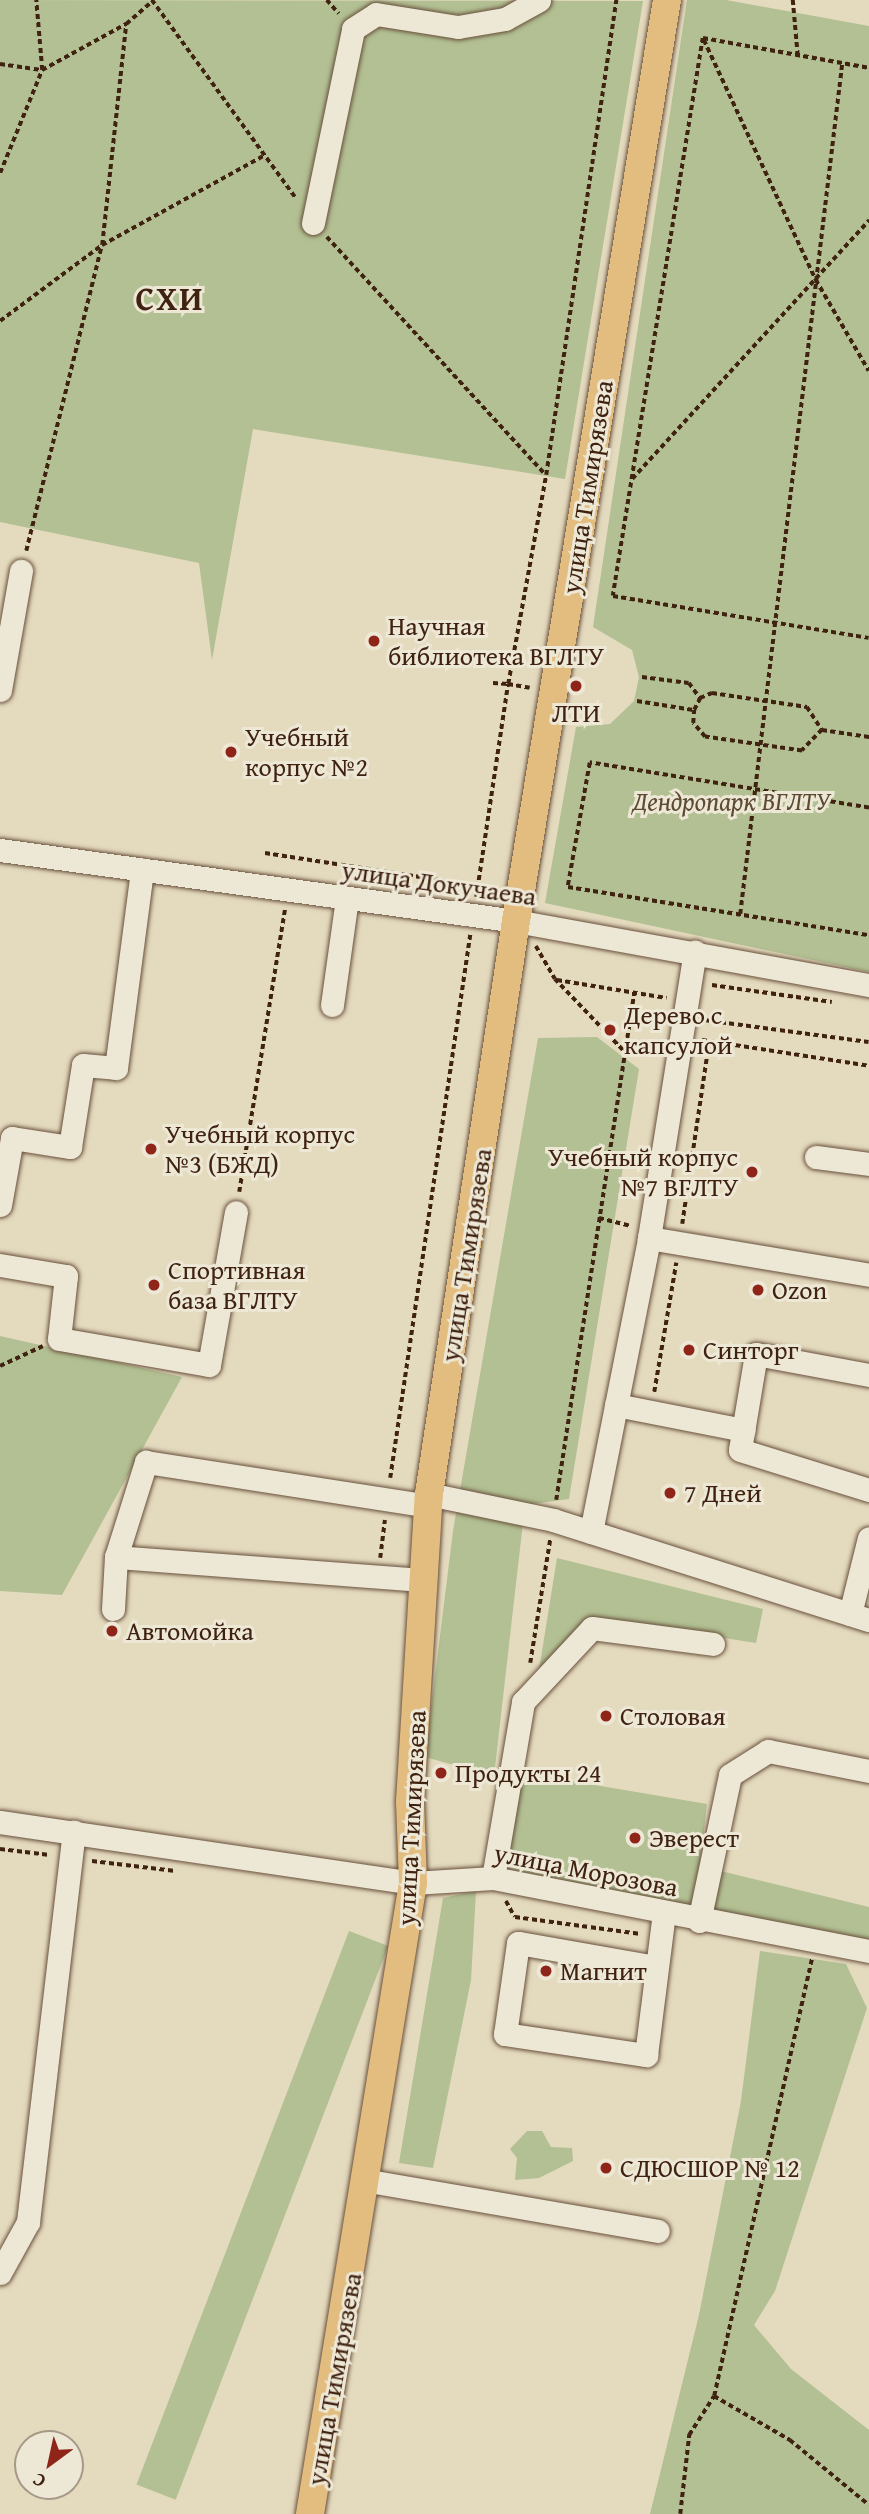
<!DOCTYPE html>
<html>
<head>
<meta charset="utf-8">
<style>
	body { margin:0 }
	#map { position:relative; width:869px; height:2514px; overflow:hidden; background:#e4dabe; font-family:"Gentium Book Plus",serif }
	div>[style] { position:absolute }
	.green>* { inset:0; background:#b2c093; transform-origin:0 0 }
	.path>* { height:3.5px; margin-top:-1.75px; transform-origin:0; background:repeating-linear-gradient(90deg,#402211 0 5px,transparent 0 8.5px) }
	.roads { filter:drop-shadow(0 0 2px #69503c) drop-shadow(0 0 2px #69503c) }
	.minor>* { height:23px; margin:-11.5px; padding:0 11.5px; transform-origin:11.5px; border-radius:11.5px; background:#ede7d5 }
	.major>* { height:28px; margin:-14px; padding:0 14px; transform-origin:14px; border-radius:14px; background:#e2bd7f }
	.dots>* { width:19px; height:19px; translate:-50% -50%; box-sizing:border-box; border:4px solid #ede7d5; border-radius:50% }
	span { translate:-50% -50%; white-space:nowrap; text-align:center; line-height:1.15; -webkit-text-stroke:6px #ede7d5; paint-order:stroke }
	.street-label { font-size:26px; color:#402211 }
	.poi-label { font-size:26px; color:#402211 }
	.left { translate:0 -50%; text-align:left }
	.right { translate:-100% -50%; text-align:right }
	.park-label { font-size:26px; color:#5c4a32; font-style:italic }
	.district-label { font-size:33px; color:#402211; font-weight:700; letter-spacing:2px }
	.north { position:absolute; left:14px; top:2430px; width:70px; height:70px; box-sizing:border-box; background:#ede7d5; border:2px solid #a89887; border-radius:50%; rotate:213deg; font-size:19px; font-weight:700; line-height:28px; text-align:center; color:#402211 }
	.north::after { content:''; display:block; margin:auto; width:24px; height:32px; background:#8f2418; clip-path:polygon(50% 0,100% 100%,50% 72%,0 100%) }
</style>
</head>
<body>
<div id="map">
	<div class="green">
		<i style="clip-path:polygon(0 0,643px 1px,565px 479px,253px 429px,212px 660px,199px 563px,0 522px)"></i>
		<i style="clip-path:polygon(687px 0,726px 0,869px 26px,869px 972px,545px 903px,576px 727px,610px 724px,634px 701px,639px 677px,632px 650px,593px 627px)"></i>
		<i style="clip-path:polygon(597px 1037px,639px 1069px,569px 1499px,525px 1505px,494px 1776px,425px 1757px,453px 1531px,538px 1038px)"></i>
		<i style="clip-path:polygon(0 1336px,182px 1377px,62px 1595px,0 1591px)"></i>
		<i style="clip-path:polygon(557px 1558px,763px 1609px,756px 1643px,597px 1618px,538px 1676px)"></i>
		<i style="clip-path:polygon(518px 1772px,707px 1804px,700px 1866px,869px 1907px,869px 1940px,505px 1869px)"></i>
		<i style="clip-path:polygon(476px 1891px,471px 1980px,433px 2168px,399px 2163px,443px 1898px)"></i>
		<i style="left:349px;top:1931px;width:42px;height:593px;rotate:21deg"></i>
		<i style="clip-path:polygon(760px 1951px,846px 1964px,867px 2008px,775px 2291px,754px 2325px,791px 2369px,869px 2430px,869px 2514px,650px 2514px,699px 2315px,741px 2101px)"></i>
		<i style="clip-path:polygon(527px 2131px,542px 2131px,551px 2147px,572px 2148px,573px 2161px,539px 2178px,515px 2180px,517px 2158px,510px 2149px)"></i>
	</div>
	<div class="path">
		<i style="left:152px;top:0;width:245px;rotate:54deg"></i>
		<i style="left:327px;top:0;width:18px;rotate:49deg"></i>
		<i style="left:793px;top:0;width:56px;rotate:84.9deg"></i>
		<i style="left:703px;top:38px;width:565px;rotate:99.16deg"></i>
		<i style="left:613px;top:596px;width:259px;rotate:9.3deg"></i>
		<i style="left:703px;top:38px;width:169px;rotate:10.2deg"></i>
		<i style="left:704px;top:40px;width:265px;rotate:65deg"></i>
		<i style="left:816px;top:280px;width:105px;rotate:59.8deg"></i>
		<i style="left:0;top:64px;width:42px;rotate:8.1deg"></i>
		<i style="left:42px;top:70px;width:96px;rotate:-28.7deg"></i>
		<i style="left:126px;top:24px;width:35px;rotate:-41deg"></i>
		<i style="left:0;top:173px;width:111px;rotate:-67.8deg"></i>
		<i style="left:42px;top:70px;width:70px;rotate:-94.9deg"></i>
		<i style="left:327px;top:237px;width:323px;rotate:47.4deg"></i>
		<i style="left:0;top:321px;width:127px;rotate:-36.7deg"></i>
		<i style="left:102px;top:245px;width:186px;rotate:-28.9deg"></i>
		<i style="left:632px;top:479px;width:351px;rotate:-47.5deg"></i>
		<i style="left:26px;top:551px;width:315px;rotate:-76.1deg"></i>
		<i style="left:102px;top:245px;width:222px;rotate:-83.8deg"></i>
		<i style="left:642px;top:677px;width:47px;rotate:7.3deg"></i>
		<i style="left:689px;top:683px;width:19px;rotate:54deg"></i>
		<i style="left:493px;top:683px;width:15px;rotate:4deg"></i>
		<i style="left:508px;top:684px;width:212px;rotate:-79.7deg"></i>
		<i style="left:546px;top:475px;width:480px;rotate:-81.6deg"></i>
		<i style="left:712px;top:693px;width:96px;rotate:8.4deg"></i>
		<i style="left:807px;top:707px;width:27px;rotate:57deg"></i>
		<i style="left:822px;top:730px;width:29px;rotate:134deg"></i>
		<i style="left:802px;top:751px;width:98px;rotate:-171.8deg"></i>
		<i style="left:705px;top:737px;width:18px;rotate:-131deg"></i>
		<i style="left:693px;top:723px;width:13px;rotate:-86deg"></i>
		<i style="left:694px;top:710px;width:13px;rotate:-63deg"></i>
		<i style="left:700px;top:698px;width:13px;rotate:-23deg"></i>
		<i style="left:637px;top:701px;width:57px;rotate:9.1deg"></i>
		<i style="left:822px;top:730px;width:48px;rotate:8.5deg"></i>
		<i style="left:869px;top:808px;width:283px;rotate:-170.8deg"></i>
		<i style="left:590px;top:763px;width:126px;rotate:100.1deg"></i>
		<i style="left:568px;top:887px;width:305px;rotate:9.1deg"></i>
		<i style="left:265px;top:853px;width:216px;rotate:8.8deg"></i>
		<i style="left:476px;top:897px;width:215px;rotate:-81.5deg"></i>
		<i style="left:508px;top:684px;width:22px;rotate:10deg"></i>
		<i style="left:740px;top:914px;width:856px;rotate:-83.16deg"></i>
		<i style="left:536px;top:946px;width:38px;rotate:60deg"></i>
		<i style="left:555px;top:979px;width:101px;rotate:46.2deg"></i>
		<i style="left:557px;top:980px;width:111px;rotate:9.3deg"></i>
		<i style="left:712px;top:985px;width:121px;rotate:8.1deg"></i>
		<i style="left:704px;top:1020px;width:166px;rotate:7.6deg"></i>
		<i style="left:702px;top:1040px;width:169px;rotate:8.8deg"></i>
		<i style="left:239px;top:1192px;width:287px;rotate:-80.8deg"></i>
		<i style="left:599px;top:1218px;width:33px;rotate:14deg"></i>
		<i style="left:682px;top:1224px;width:185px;rotate:-81.6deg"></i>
		<i style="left:0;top:1366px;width:47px;rotate:-24.9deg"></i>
		<i style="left:654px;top:1392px;width:131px;rotate:-80.3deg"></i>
		<i style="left:390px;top:1478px;width:549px;rotate:-81.62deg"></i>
		<i style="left:556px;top:1500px;width:513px;rotate:-81.25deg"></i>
		<i style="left:380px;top:1558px;width:38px;rotate:-83deg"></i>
		<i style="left:530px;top:1663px;width:126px;rotate:-80.8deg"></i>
		<i style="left:0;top:1849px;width:50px;rotate:6.8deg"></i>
		<i style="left:92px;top:1861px;width:84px;rotate:6.9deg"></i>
		<i style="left:506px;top:1901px;width:18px;rotate:61deg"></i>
		<i style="left:515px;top:1917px;width:127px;rotate:7.7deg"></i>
		<i style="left:714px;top:2396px;width:88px;rotate:30.1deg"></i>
		<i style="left:790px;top:2440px;width:102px;rotate:39.4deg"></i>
		<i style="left:680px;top:2514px;width:80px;rotate:-83.5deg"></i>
		<i style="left:689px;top:2435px;width:46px;rotate:-57.3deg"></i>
		<i style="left:714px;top:2396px;width:448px;rotate:-77.4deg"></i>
	</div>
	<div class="roads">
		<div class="minor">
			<i style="left:313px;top:223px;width:198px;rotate:-78.3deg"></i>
			<i style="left:353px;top:29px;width:27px;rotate:-33deg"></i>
			<i style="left:376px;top:14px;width:83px;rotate:9deg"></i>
			<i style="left:458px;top:27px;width:48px;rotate:-9.7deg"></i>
			<i style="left:505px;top:19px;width:39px;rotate:-29deg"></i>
			<i style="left:0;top:690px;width:121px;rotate:-80deg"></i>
			<i style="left:0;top:850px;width:521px;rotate:7.83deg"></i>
			<i style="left:516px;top:921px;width:359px;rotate:10.3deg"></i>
			<i style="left:332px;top:1005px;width:108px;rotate:-82deg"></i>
			<i style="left:816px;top:1157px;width:53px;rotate:7.5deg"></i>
			<i style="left:0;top:1205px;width:68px;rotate:-79.8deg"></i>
			<i style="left:12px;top:1138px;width:59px;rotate:8.8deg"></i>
			<i style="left:70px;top:1147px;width:83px;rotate:-81deg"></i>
			<i style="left:83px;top:1065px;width:33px;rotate:5deg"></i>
			<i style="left:116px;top:1068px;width:200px;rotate:-82.5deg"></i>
			<i style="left:649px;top:1238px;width:223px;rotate:9.5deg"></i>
			<i style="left:0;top:1265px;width:67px;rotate:9.5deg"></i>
			<i style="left:66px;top:1276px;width:63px;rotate:96.3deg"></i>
			<i style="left:59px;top:1339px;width:152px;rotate:9.8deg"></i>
			<i style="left:209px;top:1365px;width:155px;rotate:-80deg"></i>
			<i style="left:869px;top:1375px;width:115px;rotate:-169.5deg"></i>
			<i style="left:756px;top:1354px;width:97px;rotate:99.5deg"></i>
			<i style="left:740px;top:1450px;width:135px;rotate:17.2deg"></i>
			<i style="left:616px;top:1405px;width:130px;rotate:11.1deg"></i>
			<i style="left:429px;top:1494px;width:127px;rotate:11.8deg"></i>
			<i style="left:553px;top:1520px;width:331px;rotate:17.6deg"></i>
			<i style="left:591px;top:1532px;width:300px;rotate:-78.8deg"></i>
			<i style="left:649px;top:1238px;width:290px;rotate:-80.9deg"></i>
			<i style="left:116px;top:1557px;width:100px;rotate:-72.5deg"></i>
			<i style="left:146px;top:1462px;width:286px;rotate:8.8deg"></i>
			<i style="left:113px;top:1609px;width:52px;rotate:-86.7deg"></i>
			<i style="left:116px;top:1557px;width:309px;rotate:4.3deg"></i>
			<i style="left:850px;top:1614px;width:78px;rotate:-76deg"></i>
			<i style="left:0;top:1822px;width:417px;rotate:8.4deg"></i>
			<i style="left:413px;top:1883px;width:80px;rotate:-3.6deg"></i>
			<i style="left:493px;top:1878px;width:383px;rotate:11deg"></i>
			<i style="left:493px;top:1878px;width:179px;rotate:-80.3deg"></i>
			<i style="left:523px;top:1702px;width:101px;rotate:-47deg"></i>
			<i style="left:592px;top:1628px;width:122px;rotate:7.5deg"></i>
			<i style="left:699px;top:1921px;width:149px;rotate:-78deg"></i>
			<i style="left:730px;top:1775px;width:45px;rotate:-32.3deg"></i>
			<i style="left:768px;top:1751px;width:103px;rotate:11.2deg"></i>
			<i style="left:656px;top:1967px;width:140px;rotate:-170.1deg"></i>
			<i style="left:518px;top:1943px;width:92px;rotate:98.1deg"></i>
			<i style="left:505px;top:2034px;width:143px;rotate:8.5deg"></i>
			<i style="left:646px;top:2055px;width:143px;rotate:-82.8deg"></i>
			<i style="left:369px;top:2181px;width:293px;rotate:9.8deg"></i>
			<i style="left:0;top:2273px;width:58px;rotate:-61.2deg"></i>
			<i style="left:28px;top:2222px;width:393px;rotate:-83.3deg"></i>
		</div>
		<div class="major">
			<i style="left:310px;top:2514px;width:639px;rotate:-80.73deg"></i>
			<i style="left:413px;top:1883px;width:81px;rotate:-92.1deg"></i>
			<i style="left:410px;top:1802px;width:309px;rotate:-86.5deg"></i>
			<i style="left:429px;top:1494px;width:580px;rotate:-81.37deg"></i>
			<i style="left:516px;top:921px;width:933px;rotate:-80.69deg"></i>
		</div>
	</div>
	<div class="dots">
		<i style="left:374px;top:641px;background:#8f2418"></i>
		<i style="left:576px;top:686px;background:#8f2418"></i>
		<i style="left:231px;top:752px;background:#8f2418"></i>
		<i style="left:610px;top:1030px;background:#8f2418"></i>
		<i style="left:151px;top:1149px;background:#8f2418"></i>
		<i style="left:752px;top:1172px;background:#8f2418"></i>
		<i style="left:154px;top:1285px;background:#8f2418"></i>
		<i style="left:758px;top:1290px;background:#8f2418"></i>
		<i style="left:689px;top:1350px;background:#8f2418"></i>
		<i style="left:670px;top:1493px;background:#8f2418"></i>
		<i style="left:112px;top:1631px;background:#8f2418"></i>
		<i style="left:606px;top:1716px;background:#8f2418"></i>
		<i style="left:441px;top:1773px;background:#8f2418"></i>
		<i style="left:635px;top:1838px;background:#8f2418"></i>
		<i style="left:546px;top:1971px;background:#8f2418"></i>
		<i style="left:606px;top:2168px;background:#8f2418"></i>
	</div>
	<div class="street-label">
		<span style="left:587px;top:487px;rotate:-81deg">улица Тимирязева</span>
		<span style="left:439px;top:883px;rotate:8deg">улица Докучаева</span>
		<span style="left:466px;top:1255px;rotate:-81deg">улица Тимирязева</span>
		<span style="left:411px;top:1818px;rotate:-87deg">улица Тимирязева</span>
		<span style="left:586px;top:1870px;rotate:11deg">улица Морозова</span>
		<span style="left:334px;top:2379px;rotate:-80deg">улица Тимирязева</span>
	</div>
	<div class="poi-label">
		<span class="left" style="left:388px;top:641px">Научная<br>библиотека ВГЛТУ</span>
		<span style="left:576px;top:713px">ЛТИ</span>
		<span class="left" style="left:245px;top:752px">Учебный<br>корпус №2</span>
		<span class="left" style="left:624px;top:1030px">Дерево с<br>капсулой</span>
		<span class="left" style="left:165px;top:1149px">Учебный корпус<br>№3 (БЖД)</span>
		<span class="right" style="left:738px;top:1172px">Учебный корпус<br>№7 ВГЛТУ</span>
		<span class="left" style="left:168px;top:1285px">Спортивная<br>база ВГЛТУ</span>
		<span class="left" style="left:772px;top:1290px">Ozon</span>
		<span class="left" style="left:703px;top:1350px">Синторг</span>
		<span class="left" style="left:684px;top:1493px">7 Дней</span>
		<span class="left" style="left:126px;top:1631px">Автомойка</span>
		<span class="left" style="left:620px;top:1716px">Столовая</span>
		<span class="left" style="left:455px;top:1773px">Продукты 24</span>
		<span class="left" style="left:649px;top:1838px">Эверест</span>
		<span class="left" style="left:560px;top:1971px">Магнит</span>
		<span class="left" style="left:620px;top:2168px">СДЮСШОР № 12</span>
	</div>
	<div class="park-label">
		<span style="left:731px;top:801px">Дендропарк ВГЛТУ</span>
	</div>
	<div class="district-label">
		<span style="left:170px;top:299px">СХИ</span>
	</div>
	<div class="north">С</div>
</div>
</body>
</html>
